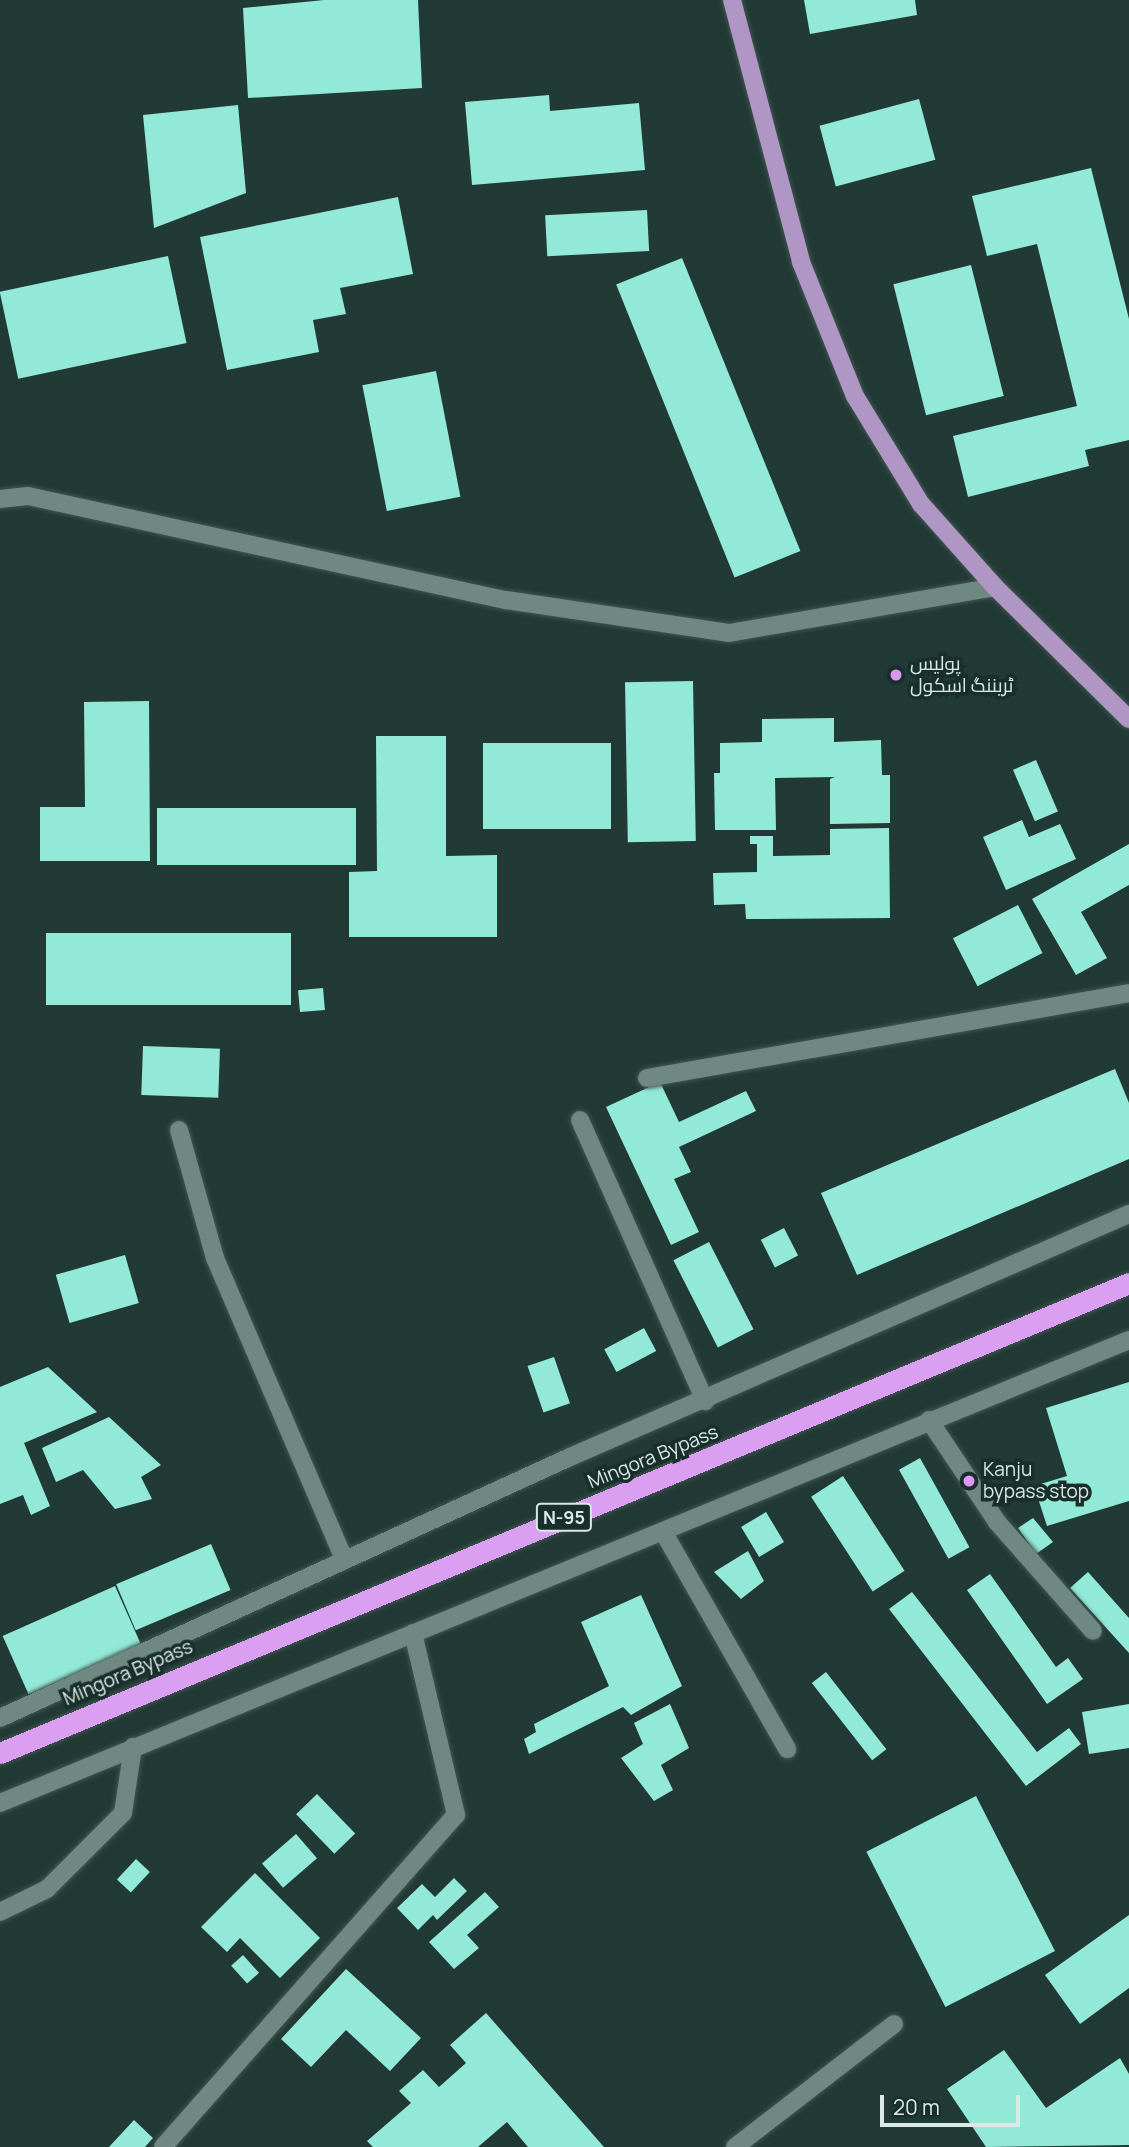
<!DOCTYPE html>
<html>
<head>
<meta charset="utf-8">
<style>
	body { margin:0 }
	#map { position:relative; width:1129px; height:2147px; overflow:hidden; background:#223a35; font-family:Manrope,Cairo,sans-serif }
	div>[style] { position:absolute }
	.building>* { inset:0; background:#93e9d8; transform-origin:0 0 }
	.roads { filter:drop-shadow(0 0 2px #405550) drop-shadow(0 0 2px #405550) }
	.minor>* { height:18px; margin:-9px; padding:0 9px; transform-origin:9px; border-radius:9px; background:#6f8882 }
	.major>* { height:18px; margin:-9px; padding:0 9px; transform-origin:9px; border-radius:9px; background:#b096c5 }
	.highway>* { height:21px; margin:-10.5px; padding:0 10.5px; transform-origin:10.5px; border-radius:10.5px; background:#db9ff2 }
	.dots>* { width:19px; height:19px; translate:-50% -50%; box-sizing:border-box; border:4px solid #182f2b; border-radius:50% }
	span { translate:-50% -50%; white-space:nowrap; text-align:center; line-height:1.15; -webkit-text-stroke:7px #182f2b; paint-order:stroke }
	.shield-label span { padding:2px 5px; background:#182f2b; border:2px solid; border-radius:5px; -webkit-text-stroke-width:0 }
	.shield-label { font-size:18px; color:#dbe9e5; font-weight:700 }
	.poi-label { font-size:19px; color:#dbe9e5 }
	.left { translate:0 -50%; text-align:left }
	.street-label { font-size:19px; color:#dbe9e5 }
	.scale { position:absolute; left:880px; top:2095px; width:140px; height:32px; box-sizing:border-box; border:4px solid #dbe9e5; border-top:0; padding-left:9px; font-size:21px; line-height:24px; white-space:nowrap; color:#dbe9e5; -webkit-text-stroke:5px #182f2b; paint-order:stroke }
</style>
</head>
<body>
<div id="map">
	<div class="building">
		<i style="clip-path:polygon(324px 0,418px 0,422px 88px,248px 98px,243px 8px)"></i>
		<i style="clip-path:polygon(804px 0,915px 0,917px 15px,810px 34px)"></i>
		<i style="clip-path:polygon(549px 95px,550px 111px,639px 103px,645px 170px,472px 185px,465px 102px)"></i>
		<i style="left:919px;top:99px;width:63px;height:103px;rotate:75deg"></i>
		<i style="clip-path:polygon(238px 105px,246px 193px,154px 228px,143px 115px)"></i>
		<i style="clip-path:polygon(1091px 168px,1129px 319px,1129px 440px,1085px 450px,1089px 466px,968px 497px,953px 436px,1077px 406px,1037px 244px,987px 256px,972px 196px)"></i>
		<i style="clip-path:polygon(398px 197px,413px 274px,340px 288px,346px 314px,313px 320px,319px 352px,227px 370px,200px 237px)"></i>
		<i style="left:647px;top:210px;width:41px;height:102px;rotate:87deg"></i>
		<i style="left:168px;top:256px;width:89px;height:172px;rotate:78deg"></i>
		<i style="left:682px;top:258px;width:316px;height:71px;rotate:68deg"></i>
		<i style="left:971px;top:265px;width:135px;height:80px;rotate:76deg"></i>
		<i style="left:436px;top:371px;width:128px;height:75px;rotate:79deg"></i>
		<i style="left:693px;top:681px;width:160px;height:68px;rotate:89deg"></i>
		<i style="clip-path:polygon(149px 701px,150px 861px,40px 861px,40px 807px,85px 807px,84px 702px)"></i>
		<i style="clip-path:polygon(834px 718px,834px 742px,881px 740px,882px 775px,890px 775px,890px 823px,830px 824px,830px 779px,835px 777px,775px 778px,776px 830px,715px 830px,714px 773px,720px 773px,720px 743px,762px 742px,762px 719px)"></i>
		<i style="clip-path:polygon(376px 736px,446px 736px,446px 856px,497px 855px,497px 937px,349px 937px,349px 872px,377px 871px)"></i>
		<i style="left:483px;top:743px;width:128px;height:86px"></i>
		<i style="left:1036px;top:760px;width:56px;height:25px;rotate:67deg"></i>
		<i style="left:157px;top:808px;width:199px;height:57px"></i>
		<i style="clip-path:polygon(1022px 820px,1029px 837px,1060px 824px,1076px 859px,1006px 890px,983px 837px)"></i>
		<i style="clip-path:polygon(889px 828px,890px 918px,746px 919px,745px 904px,714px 905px,713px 873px,757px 872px,757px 844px,750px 844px,750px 836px,773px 836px,773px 856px,830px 855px,830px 829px)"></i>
		<i style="clip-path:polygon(1129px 844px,1129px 885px,1081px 912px,1107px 958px,1076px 975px,1032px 899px)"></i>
		<i style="left:1018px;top:905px;width:54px;height:73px;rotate:63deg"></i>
		<i style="left:291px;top:933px;width:72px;height:245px;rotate:90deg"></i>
		<i style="left:323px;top:988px;width:22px;height:25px;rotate:85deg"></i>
		<i style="left:143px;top:1046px;width:77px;height:49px;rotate:2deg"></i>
		<i style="clip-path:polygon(1115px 1069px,1129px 1103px,1129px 1159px,857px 1275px,821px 1193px)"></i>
		<i style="clip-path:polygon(660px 1082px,679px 1122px,746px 1091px,756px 1111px,679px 1147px,691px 1172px,674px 1179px,699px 1232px,671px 1245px,606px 1107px)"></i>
		<i style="left:784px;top:1228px;width:31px;height:26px;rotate:63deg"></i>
		<i style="left:709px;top:1242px;width:98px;height:40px;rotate:63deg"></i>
		<i style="left:125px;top:1255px;width:50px;height:72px;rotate:74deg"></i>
		<i style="left:644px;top:1328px;width:26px;height:45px;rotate:62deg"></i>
		<i style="left:554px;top:1357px;width:49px;height:28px;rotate:71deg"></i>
		<i style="clip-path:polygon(48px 1367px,97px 1412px,24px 1443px,50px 1506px,31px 1515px,23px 1495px,0 1504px,0 1387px)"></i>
		<i style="clip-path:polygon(1129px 1382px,1129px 1501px,1047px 1526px,1034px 1486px,1067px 1476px,1046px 1408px)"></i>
		<i style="clip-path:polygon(109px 1417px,161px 1465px,141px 1477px,152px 1499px,115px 1509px,83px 1470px,56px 1482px,42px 1448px)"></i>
		<i style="left:920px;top:1458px;width:102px;height:24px;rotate:61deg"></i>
		<i style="left:843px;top:1476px;width:113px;height:38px;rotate:57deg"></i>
		<i style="left:766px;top:1512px;width:35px;height:29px;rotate:59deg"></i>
		<i style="clip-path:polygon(1033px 1518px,1053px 1542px,1036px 1554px,1018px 1528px)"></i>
		<i style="left:211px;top:1544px;width:50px;height:103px;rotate:67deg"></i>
		<i style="clip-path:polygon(748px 1551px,764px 1581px,741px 1599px,714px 1572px)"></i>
		<i style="clip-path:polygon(1088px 1572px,1129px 1618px,1129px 1653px,1070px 1588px)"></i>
		<i style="clip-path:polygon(990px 1574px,1056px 1667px,1068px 1658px,1083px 1679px,1047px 1704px,967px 1590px)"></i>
		<i style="left:115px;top:1586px;width:64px;height:123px;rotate:66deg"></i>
		<i style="clip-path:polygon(912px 1592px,1037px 1752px,1069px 1728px,1081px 1744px,1026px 1786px,889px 1609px)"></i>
		<i style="clip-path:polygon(641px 1595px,682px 1686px,631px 1715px,623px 1707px,529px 1754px,524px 1739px,536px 1732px,534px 1724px,609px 1686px,581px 1622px)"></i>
		<i style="left:826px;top:1672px;width:98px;height:18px;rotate:52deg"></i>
		<i style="clip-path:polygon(670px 1704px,689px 1748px,661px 1765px,673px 1790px,654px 1801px,621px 1758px,643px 1744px,634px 1723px)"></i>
		<i style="clip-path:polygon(1129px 1704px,1129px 1748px,1089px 1754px,1082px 1712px)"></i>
		<i style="left:317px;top:1794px;width:55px;height:29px;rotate:46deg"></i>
		<i style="left:976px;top:1796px;width:174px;height:123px;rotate:63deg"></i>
		<i style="left:296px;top:1834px;width:32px;height:45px;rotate:49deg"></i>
		<i style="left:136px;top:1859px;width:19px;height:28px;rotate:43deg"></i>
		<i style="clip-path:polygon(255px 1873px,320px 1938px,280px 1978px,240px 1938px,227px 1952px,201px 1927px)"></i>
		<i style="clip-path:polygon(454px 1878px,467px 1891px,437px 1920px,433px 1915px,418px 1930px,397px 1908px,422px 1884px,435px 1897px)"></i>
		<i style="clip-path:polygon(485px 1892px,499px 1907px,467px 1935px,479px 1948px,454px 1969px,429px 1942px)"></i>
		<i style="clip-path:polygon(1129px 1915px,1129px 1988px,1080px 2024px,1045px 1975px)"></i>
		<i style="left:243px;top:1955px;width:24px;height:16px;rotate:48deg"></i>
		<i style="clip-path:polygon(346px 1969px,421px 2038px,390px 2071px,346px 2030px,311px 2067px,281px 2039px)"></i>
		<i style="clip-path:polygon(486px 2013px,604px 2147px,528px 2147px,507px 2122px,478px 2147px,373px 2147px,367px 2141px,411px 2103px,399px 2091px,423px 2070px,439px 2087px,466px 2063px,450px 2045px)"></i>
		<i style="clip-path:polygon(1004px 2050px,1046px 2108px,1120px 2058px,1129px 2074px,1129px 2145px,986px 2147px,947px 2089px)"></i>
		<i style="clip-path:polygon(134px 2120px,153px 2138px,145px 2147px,109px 2147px)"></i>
	</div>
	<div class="roads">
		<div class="minor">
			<i style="left:0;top:499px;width:28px;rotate:-6deg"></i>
			<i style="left:28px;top:496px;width:489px;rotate:12.3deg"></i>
			<i style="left:506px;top:600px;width:225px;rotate:8.4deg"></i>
			<i style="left:729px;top:633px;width:270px;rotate:-9.8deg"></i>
			<i style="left:647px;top:1078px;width:489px;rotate:-10deg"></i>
			<i style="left:580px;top:1120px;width:308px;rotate:66deg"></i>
			<i style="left:179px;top:1130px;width:133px;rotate:74.3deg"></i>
			<i style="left:215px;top:1258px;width:327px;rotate:66.8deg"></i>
			<i style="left:929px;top:1420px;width:123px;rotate:56.3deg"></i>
			<i style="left:997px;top:1522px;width:145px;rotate:48.6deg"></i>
			<i style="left:664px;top:1533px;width:249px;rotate:60.3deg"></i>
			<i style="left:0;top:1718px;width:627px;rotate:-24.6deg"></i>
			<i style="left:570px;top:1457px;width:610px;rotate:-23.49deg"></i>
			<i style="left:0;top:1803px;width:1220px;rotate:-22.3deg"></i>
			<i style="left:0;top:1912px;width:52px;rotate:-26.1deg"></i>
			<i style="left:47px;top:1889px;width:107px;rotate:-45deg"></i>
			<i style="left:123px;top:1813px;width:67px;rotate:-81.4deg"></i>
			<i style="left:163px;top:2147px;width:443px;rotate:-48.6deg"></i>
			<i style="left:456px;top:1815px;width:187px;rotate:-103.3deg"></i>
			<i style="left:735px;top:2147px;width:201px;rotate:-37.7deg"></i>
		</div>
		<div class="major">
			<i style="left:732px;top:0;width:271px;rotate:75.2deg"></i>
			<i style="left:801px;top:262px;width:144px;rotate:68.1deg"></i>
			<i style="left:855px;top:396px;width:127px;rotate:58.6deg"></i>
			<i style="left:921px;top:504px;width:111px;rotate:48.3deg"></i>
			<i style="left:995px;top:587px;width:188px;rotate:44.6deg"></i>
		</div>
		<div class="highway">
			<i style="left:0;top:1753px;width:1223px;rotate:-22.6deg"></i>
		</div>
	</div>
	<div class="dots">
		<i style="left:896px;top:675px;background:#db99f5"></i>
		<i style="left:969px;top:1481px;background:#db99f5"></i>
	</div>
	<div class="shield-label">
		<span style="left:564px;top:1517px">N-95</span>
	</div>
	<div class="poi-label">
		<span class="left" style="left:910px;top:675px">پولیس<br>ٹریننگ اسکول</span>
		<span class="left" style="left:983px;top:1481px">Kanju<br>bypass stop</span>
	</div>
	<div class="street-label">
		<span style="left:653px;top:1457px;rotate:-22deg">Mingora Bypass</span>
		<span style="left:128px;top:1673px;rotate:-23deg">Mingora Bypass</span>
	</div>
	<div class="scale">20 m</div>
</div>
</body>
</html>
